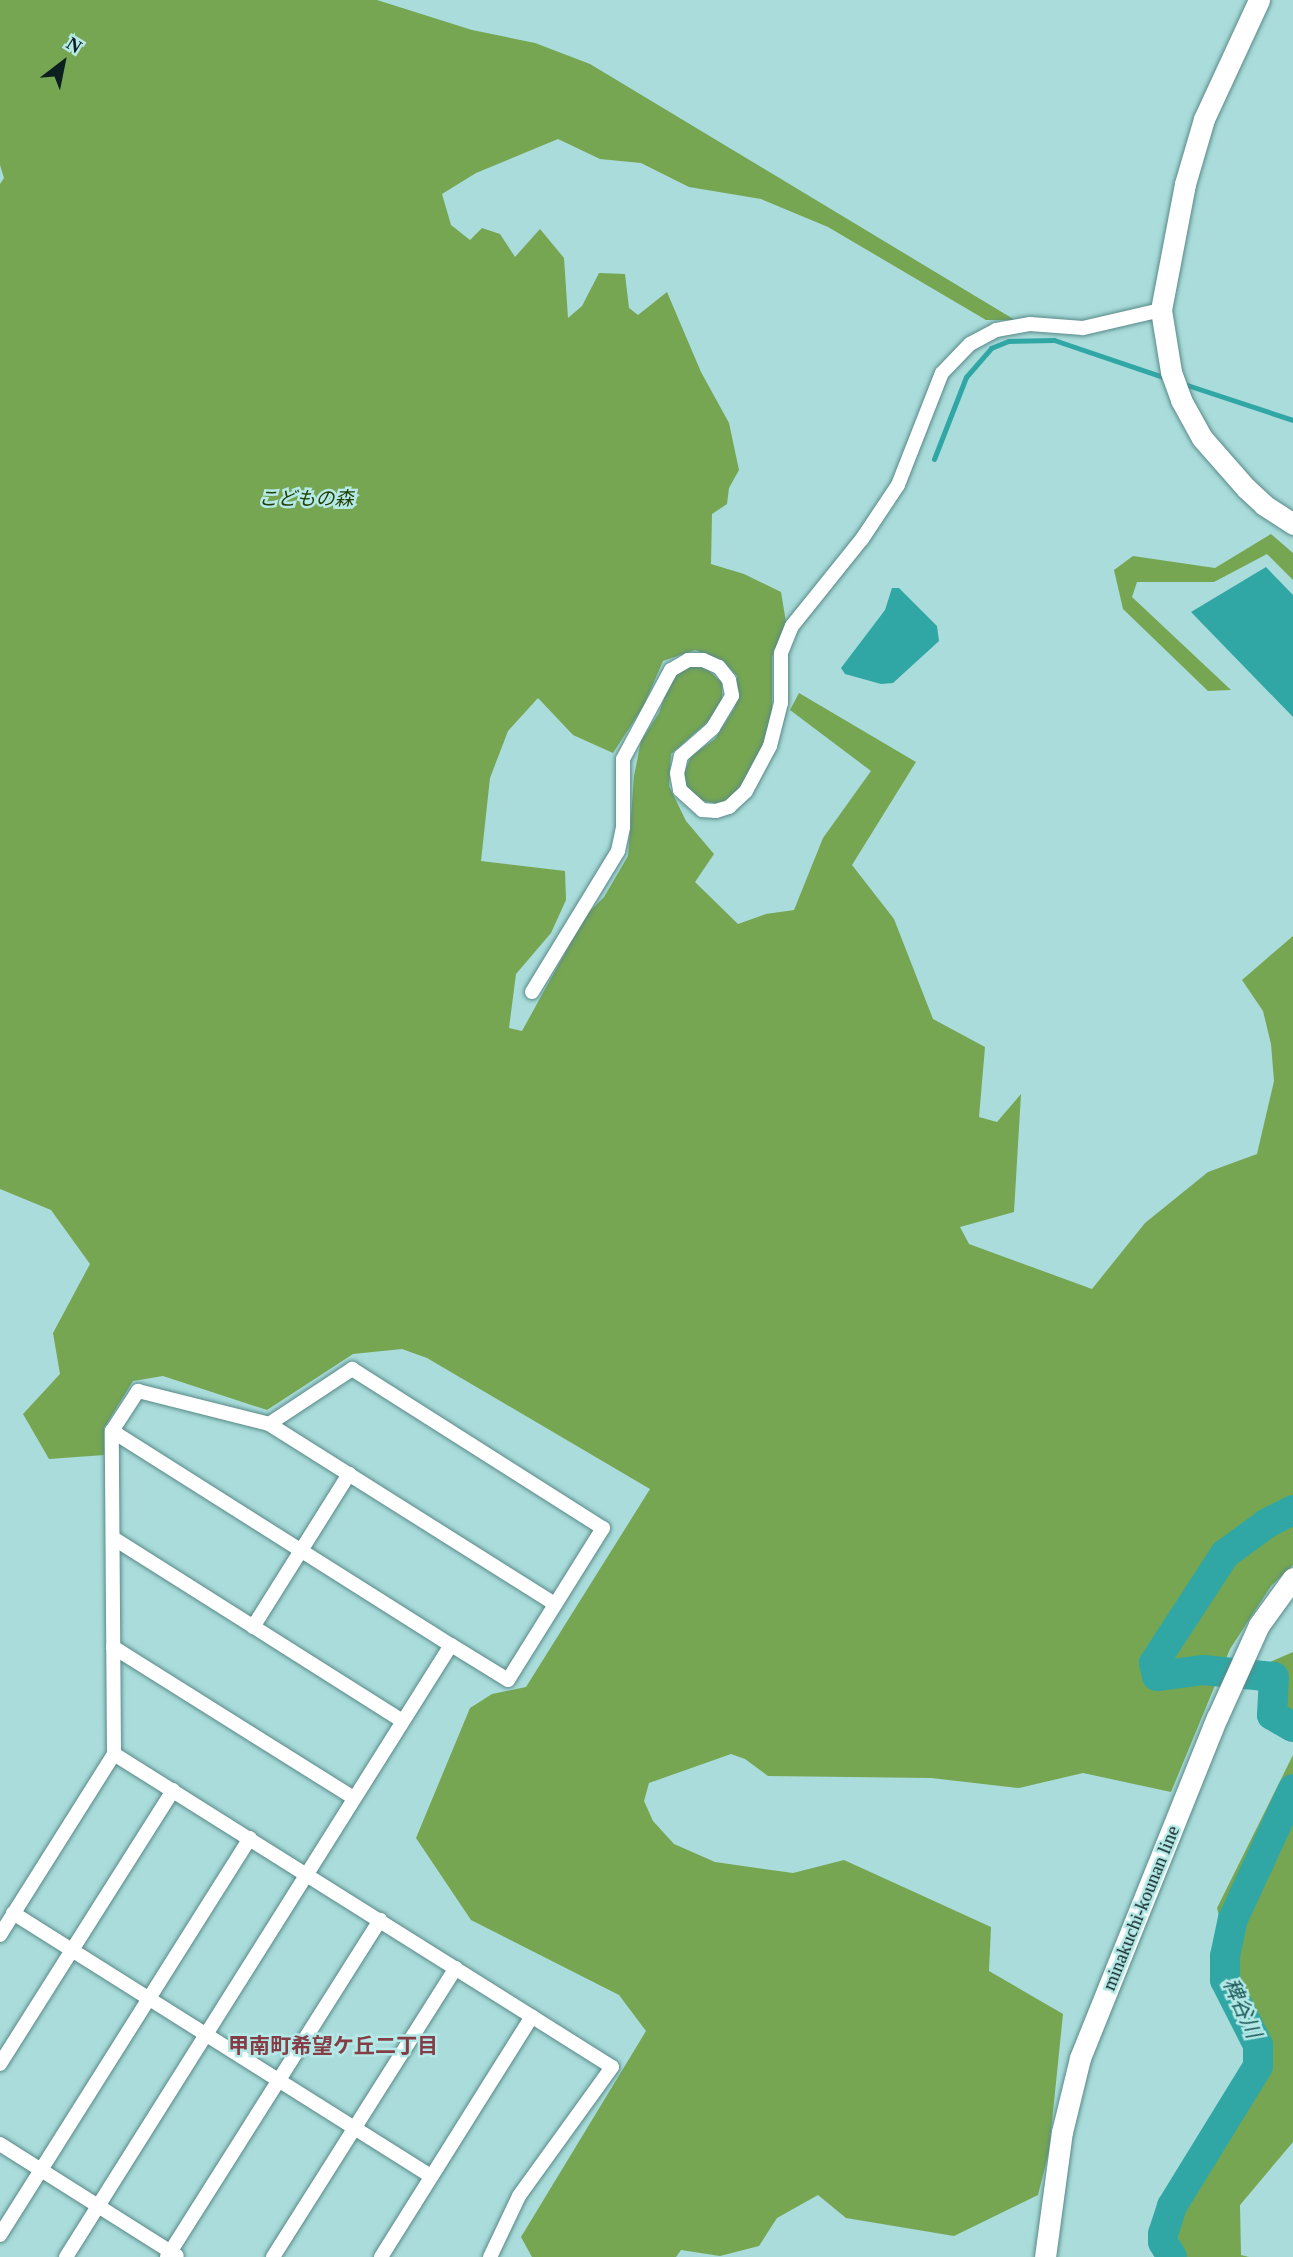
<!DOCTYPE html>
<html>
<head>
<meta charset="utf-8">
<style>
	body { margin:0 }
	#map { position:relative; width:1293px; height:2257px; overflow:hidden; background:#a9dcda; font-family:"Times New Roman","Noto Sans JP",serif }
	div>[style] { position:absolute }
	.forest>* { inset:0; background:#76a652 }
	.water>* { inset:0; background:#31a7a5 }
	.stream>* { height:5px; margin:-2.5px; padding:0 2.5px; transform-origin:2.5px; border-radius:2.5px; background:#31a7a5 }
	.river>* { height:30px; margin:-15px; padding:0 15px; transform-origin:15px; border-radius:15px; background:#31a7a5 }
	.roads { filter:drop-shadow(0 0 2px #588988) drop-shadow(0 0 2px #588988) }
	.minor>* { height:14px; margin:-7px; padding:0 7px; transform-origin:7px; border-radius:7px; background:#fff }
	.secondary>* { height:21px; margin:-10.5px; padding:0 10.5px; transform-origin:10.5px; border-radius:10.5px; background:#fff }
	span { translate:-50% -50%; white-space:nowrap; text-align:center; line-height:1.15; -webkit-text-stroke:5px #b5e9e7; paint-order:stroke }
	.park-label { font-size:19px; color:#214001; font-style:italic }
	.street-label { font-size:19px; color:#0b201f }
	.water-label { font-size:21px; color:#165655; font-style:italic }
	.neighbourhood-label { font-size:21px; color:#843c46; font-weight:700 }
	.north { position:absolute; left:28px; top:28px; width:70px; height:70px; -webkit-text-stroke:5px #b5e9e7; paint-order:stroke; rotate:32deg; font-size:19px; font-weight:700; line-height:28px; text-align:center; color:#0b201f }
	.north::after { content:''; display:block; margin:auto; width:24px; height:32px; background:#0b201f; clip-path:polygon(50% 0,100% 100%,50% 72%,0 100%) }
</style>
</head>
<body>
<div id="map">
	<div class="forest">
		<i style="clip-path:polygon(0 0,377px 0,472px 30px,535px 43px,590px 64px,1015px 320px,986px 320px,828px 227px,761px 199px,689px 187px,641px 163px,600px 159px,558px 139px,476px 173px,442px 194px,451px 225px,470px 240px,482px 228px,500px 234px,515px 257px,540px 229px,564px 258px,568px 318px,582px 306px,599px 273px,625px 274px,629px 308px,638px 315px,667px 292px,701px 372px,729px 423px,739px 470px,729px 488px,727px 504px,712px 514px,711px 564px,744px 574px,781px 592px,786px 622px,772px 657px,772px 719px,762px 751px,732px 800px,715px 803px,698px 800px,687px 789px,682px 779px,691px 756px,715px 739px,735px 707px,737px 676px,722px 660px,695px 650px,663px 661px,643px 707px,613px 753px,573px 735px,538px 698px,508px 731px,490px 778px,481px 861px,565px 871px,566px 900px,551px 933px,516px 974px,509px 1028px,522px 1031px,586px 915px,604px 897px,628px 856px,634px 776px,641px 741px,659px 713px,670px 682px,684px 666px,704px 666px,722px 683px,722px 709px,671px 754px,669px 786px,686px 821px,714px 854px,695px 882px,738px 924px,766px 914px,794px 910px,823px 838px,871px 771px,790px 710px,799px 693px,916px 762px,852px 865px,894px 919px,933px 1019px,985px 1047px,979px 1117px,997px 1122px,1021px 1094px,1014px 1212px,960px 1227px,969px 1244px,1092px 1289px,1145px 1223px,1208px 1172px,1257px 1154px,1274px 1081px,1271px 1044px,1263px 1011px,1242px 980px,1293px 936px,1293px 1565px,1271px 1586px,1230px 1649px,1171px 1792px,1083px 1773px,1019px 1788px,931px 1778px,768px 1776px,745px 1759px,731px 1754px,649px 1783px,644px 1801px,653px 1821px,674px 1844px,715px 1862px,793px 1873px,844px 1860px,991px 1927px,989px 1971px,1063px 2014px,1049px 2151px,1038px 2195px,954px 2236px,846px 2218px,818px 2195px,777px 2218px,759px 2246px,720px 2256px,681px 2250px,676px 2257px,532px 2257px,521px 2237px,646px 2031px,619px 1995px,471px 1920px,416px 1838px,470px 1708px,492px 1694px,526px 1687px,650px 1489px,427px 1358px,402px 1349px,353px 1354px,267px 1410px,163px 1376px,133px 1381px,104px 1428px,104px 1455px,49px 1459px,23px 1414px,60px 1374px,53px 1333px,90px 1264px,51px 1210px,0 1189px,0 184px,4px 178px,0 165px)"></i>
		<i style="clip-path:polygon(1271px 534px,1293px 553px,1293px 580px,1267px 554px,1214px 582px,1137px 582px,1132px 597px,1231px 690px,1208px 691px,1123px 609px,1114px 570px,1133px 556px,1215px 568px)"></i>
		<i style="clip-path:polygon(1293px 1652px,1293px 1717px,1250px 1683px,1261px 1666px)"></i>
		<i style="clip-path:polygon(1293px 1755px,1293px 2142px,1240px 2205px,1241px 2255px,1249px 2257px,1185px 2257px,1176px 2232px,1175px 2173px,1263px 2060px,1235px 1976px,1217px 1908px)"></i>
	</div>
	<div class="water">
		<i style="clip-path:polygon(1266px 567px,1293px 595px,1293px 717px,1191px 612px)"></i>
		<i style="clip-path:polygon(892px 588px,899px 588px,937px 626px,939px 641px,893px 683px,881px 684px,845px 674px,841px 668px,885px 610px)"></i>
	</div>
	<div class="stream">
		<i style="left:1181px;top:383px;width:118px;rotate:18.3deg"></i>
		<i style="left:934px;top:459px;width:88px;rotate:-68.7deg"></i>
		<i style="left:966px;top:377px;width:38px;rotate:-49deg"></i>
		<i style="left:991px;top:348px;width:18px;rotate:-22deg"></i>
		<i style="left:1008px;top:341px;width:46px;rotate:-1.2deg"></i>
		<i style="left:1054px;top:340px;width:121px;rotate:18.7deg"></i>
	</div>
	<div class="river">
		<i style="left:1293px;top:1510px;width:30px;rotate:153deg"></i>
		<i style="left:1266px;top:1524px;width:51px;rotate:143.8deg"></i>
		<i style="left:1225px;top:1554px;width:130px;rotate:123.1deg"></i>
		<i style="left:1154px;top:1663px;width:13px;rotate:77deg"></i>
		<i style="left:1157px;top:1676px;width:46px;rotate:-7.4deg"></i>
		<i style="left:1203px;top:1670px;width:71px;rotate:5.6deg"></i>
		<i style="left:1274px;top:1677px;width:38px;rotate:93deg"></i>
		<i style="left:1272px;top:1715px;width:24px;rotate:30deg"></i>
		<i style="left:1172px;top:2257px;width:17px;rotate:-121deg"></i>
		<i style="left:1163px;top:2242px;width:8px;rotate:-90deg"></i>
		<i style="left:1163px;top:2234px;width:29px;rotate:-72deg"></i>
		<i style="left:1172px;top:2206px;width:164px;rotate:-58.4deg"></i>
		<i style="left:1258px;top:2066px;width:21px;rotate:-90deg"></i>
		<i style="left:1258px;top:2045px;width:73px;rotate:-116.9deg"></i>
		<i style="left:1225px;top:1980px;width:24px;rotate:-90deg"></i>
		<i style="left:1225px;top:1956px;width:38px;rotate:-78deg"></i>
		<i style="left:1233px;top:1919px;width:143px;rotate:-65.2deg"></i>
	</div>
	<div class="roads">
		<div class="minor">
			<i style="left:532px;top:992px;width:165px;rotate:-58.6deg"></i>
			<i style="left:618px;top:851px;width:25px;rotate:-78deg"></i>
			<i style="left:623px;top:827px;width:68px;rotate:-90deg"></i>
			<i style="left:623px;top:759px;width:101px;rotate:-61.7deg"></i>
			<i style="left:671px;top:670px;width:20px;rotate:-30deg"></i>
			<i style="left:688px;top:660px;width:15px"></i>
			<i style="left:703px;top:660px;width:17px;rotate:24deg"></i>
			<i style="left:719px;top:667px;width:16px;rotate:52deg"></i>
			<i style="left:729px;top:680px;width:16px;rotate:79deg"></i>
			<i style="left:732px;top:696px;width:37px;rotate:121deg"></i>
			<i style="left:713px;top:728px;width:43px;rotate:138.8deg"></i>
			<i style="left:681px;top:756px;width:17px;rotate:103deg"></i>
			<i style="left:677px;top:773px;width:17px;rotate:80deg"></i>
			<i style="left:680px;top:790px;width:30px;rotate:42deg"></i>
			<i style="left:702px;top:810px;width:14px;rotate:4deg"></i>
			<i style="left:716px;top:811px;width:14px;rotate:-17deg"></i>
			<i style="left:729px;top:807px;width:23px;rotate:-43deg"></i>
			<i style="left:746px;top:791px;width:51px;rotate:-61.9deg"></i>
			<i style="left:770px;top:746px;width:44px;rotate:-75.7deg"></i>
			<i style="left:781px;top:703px;width:50px;rotate:-90deg"></i>
			<i style="left:781px;top:653px;width:29px;rotate:-68deg"></i>
			<i style="left:792px;top:626px;width:112px;rotate:-51.2deg"></i>
			<i style="left:862px;top:539px;width:65px;rotate:-56.3deg"></i>
			<i style="left:898px;top:485px;width:120px;rotate:-68.6deg"></i>
			<i style="left:942px;top:373px;width:40px;rotate:-46deg"></i>
			<i style="left:970px;top:344px;width:30px;rotate:-28deg"></i>
			<i style="left:996px;top:330px;width:35px;rotate:-10deg"></i>
			<i style="left:1030px;top:324px;width:53px;rotate:4.3deg"></i>
			<i style="left:1083px;top:328px;width:80px;rotate:-13deg"></i>
			<i style="left:269px;top:1424px;width:338px;rotate:32.2deg"></i>
			<i style="left:112px;top:1431px;width:401px;rotate:32.3deg"></i>
			<i style="left:113px;top:1538px;width:342px;rotate:32.3deg"></i>
			<i style="left:253px;top:1627px;width:181px;rotate:-57.9deg"></i>
			<i style="left:113px;top:1647px;width:284px;rotate:32.1deg"></i>
			<i style="left:114px;top:1754px;width:588px;rotate:32.15deg"></i>
			<i style="left:612px;top:2067px;width:159px;rotate:125.8deg"></i>
			<i style="left:519px;top:2196px;width:68px;rotate:115.4deg"></i>
			<i style="left:13px;top:1913px;width:494px;rotate:32.2deg"></i>
			<i style="left:0;top:1935px;width:214px;rotate:-57.8deg"></i>
			<i style="left:114px;top:1754px;width:323px;rotate:-90.4deg"></i>
			<i style="left:112px;top:1431px;width:48px;rotate:-57deg"></i>
			<i style="left:138px;top:1391px;width:135px;rotate:14.1deg"></i>
			<i style="left:269px;top:1424px;width:100px;rotate:-33.5deg"></i>
			<i style="left:352px;top:1369px;width:297px;rotate:32.4deg"></i>
			<i style="left:603px;top:1528px;width:179px;rotate:122deg"></i>
			<i style="left:508px;top:1680px;width:67px;rotate:-148.4deg"></i>
			<i style="left:451px;top:1645px;width:723px;rotate:122.17deg"></i>
			<i style="left:0;top:2064px;width:324px;rotate:-57.7deg"></i>
			<i style="left:0;top:2144px;width:209px;rotate:32.3deg"></i>
			<i style="left:0;top:2235px;width:469px;rotate:-57.8deg"></i>
			<i style="left:167px;top:2257px;width:399px;rotate:-57.7deg"></i>
			<i style="left:273px;top:2257px;width:342px;rotate:-57.7deg"></i>
			<i style="left:381px;top:2257px;width:284px;rotate:-57.9deg"></i>
		</div>
		<div class="secondary">
			<i style="left:1259px;top:0;width:131px;rotate:114.8deg"></i>
			<i style="left:1204px;top:119px;width:68px;rotate:106.3deg"></i>
			<i style="left:1185px;top:184px;width:128px;rotate:100.8deg"></i>
			<i style="left:1161px;top:310px;width:63px;rotate:80.8deg"></i>
			<i style="left:1171px;top:372px;width:30px;rotate:70deg"></i>
			<i style="left:1181px;top:400px;width:43px;rotate:61.1deg"></i>
			<i style="left:1202px;top:438px;width:67px;rotate:48.7deg"></i>
			<i style="left:1246px;top:488px;width:25px;rotate:43deg"></i>
			<i style="left:1264px;top:505px;width:35px;rotate:33deg"></i>
			<i style="left:1045px;top:2257px;width:126px;rotate:-82.3deg"></i>
			<i style="left:1062px;top:2132px;width:76px;rotate:-76.3deg"></i>
			<i style="left:1080px;top:2058px;width:367px;rotate:-68.1deg"></i>
			<i style="left:1217px;top:1718px;width:102px;rotate:-65.7deg"></i>
			<i style="left:1259px;top:1625px;width:58px;rotate:-54.1deg"></i>
		</div>
	</div>
	<div class="park-label">
		<span style="left:306px;top:499px">こどもの森</span>
	</div>
	<div class="street-label">
		<span style="left:1141px;top:1908px;rotate:-68deg">minakuchi-kounan line</span>
	</div>
	<div class="water-label">
		<span style="left:1242px;top:2008px;rotate:66deg">稗谷川</span>
	</div>
	<div class="neighbourhood-label">
		<span style="left:333px;top:2046px">甲南町希望ケ丘二丁目</span>
	</div>
	<div class="north">N</div>
</div>
</body>
</html>
